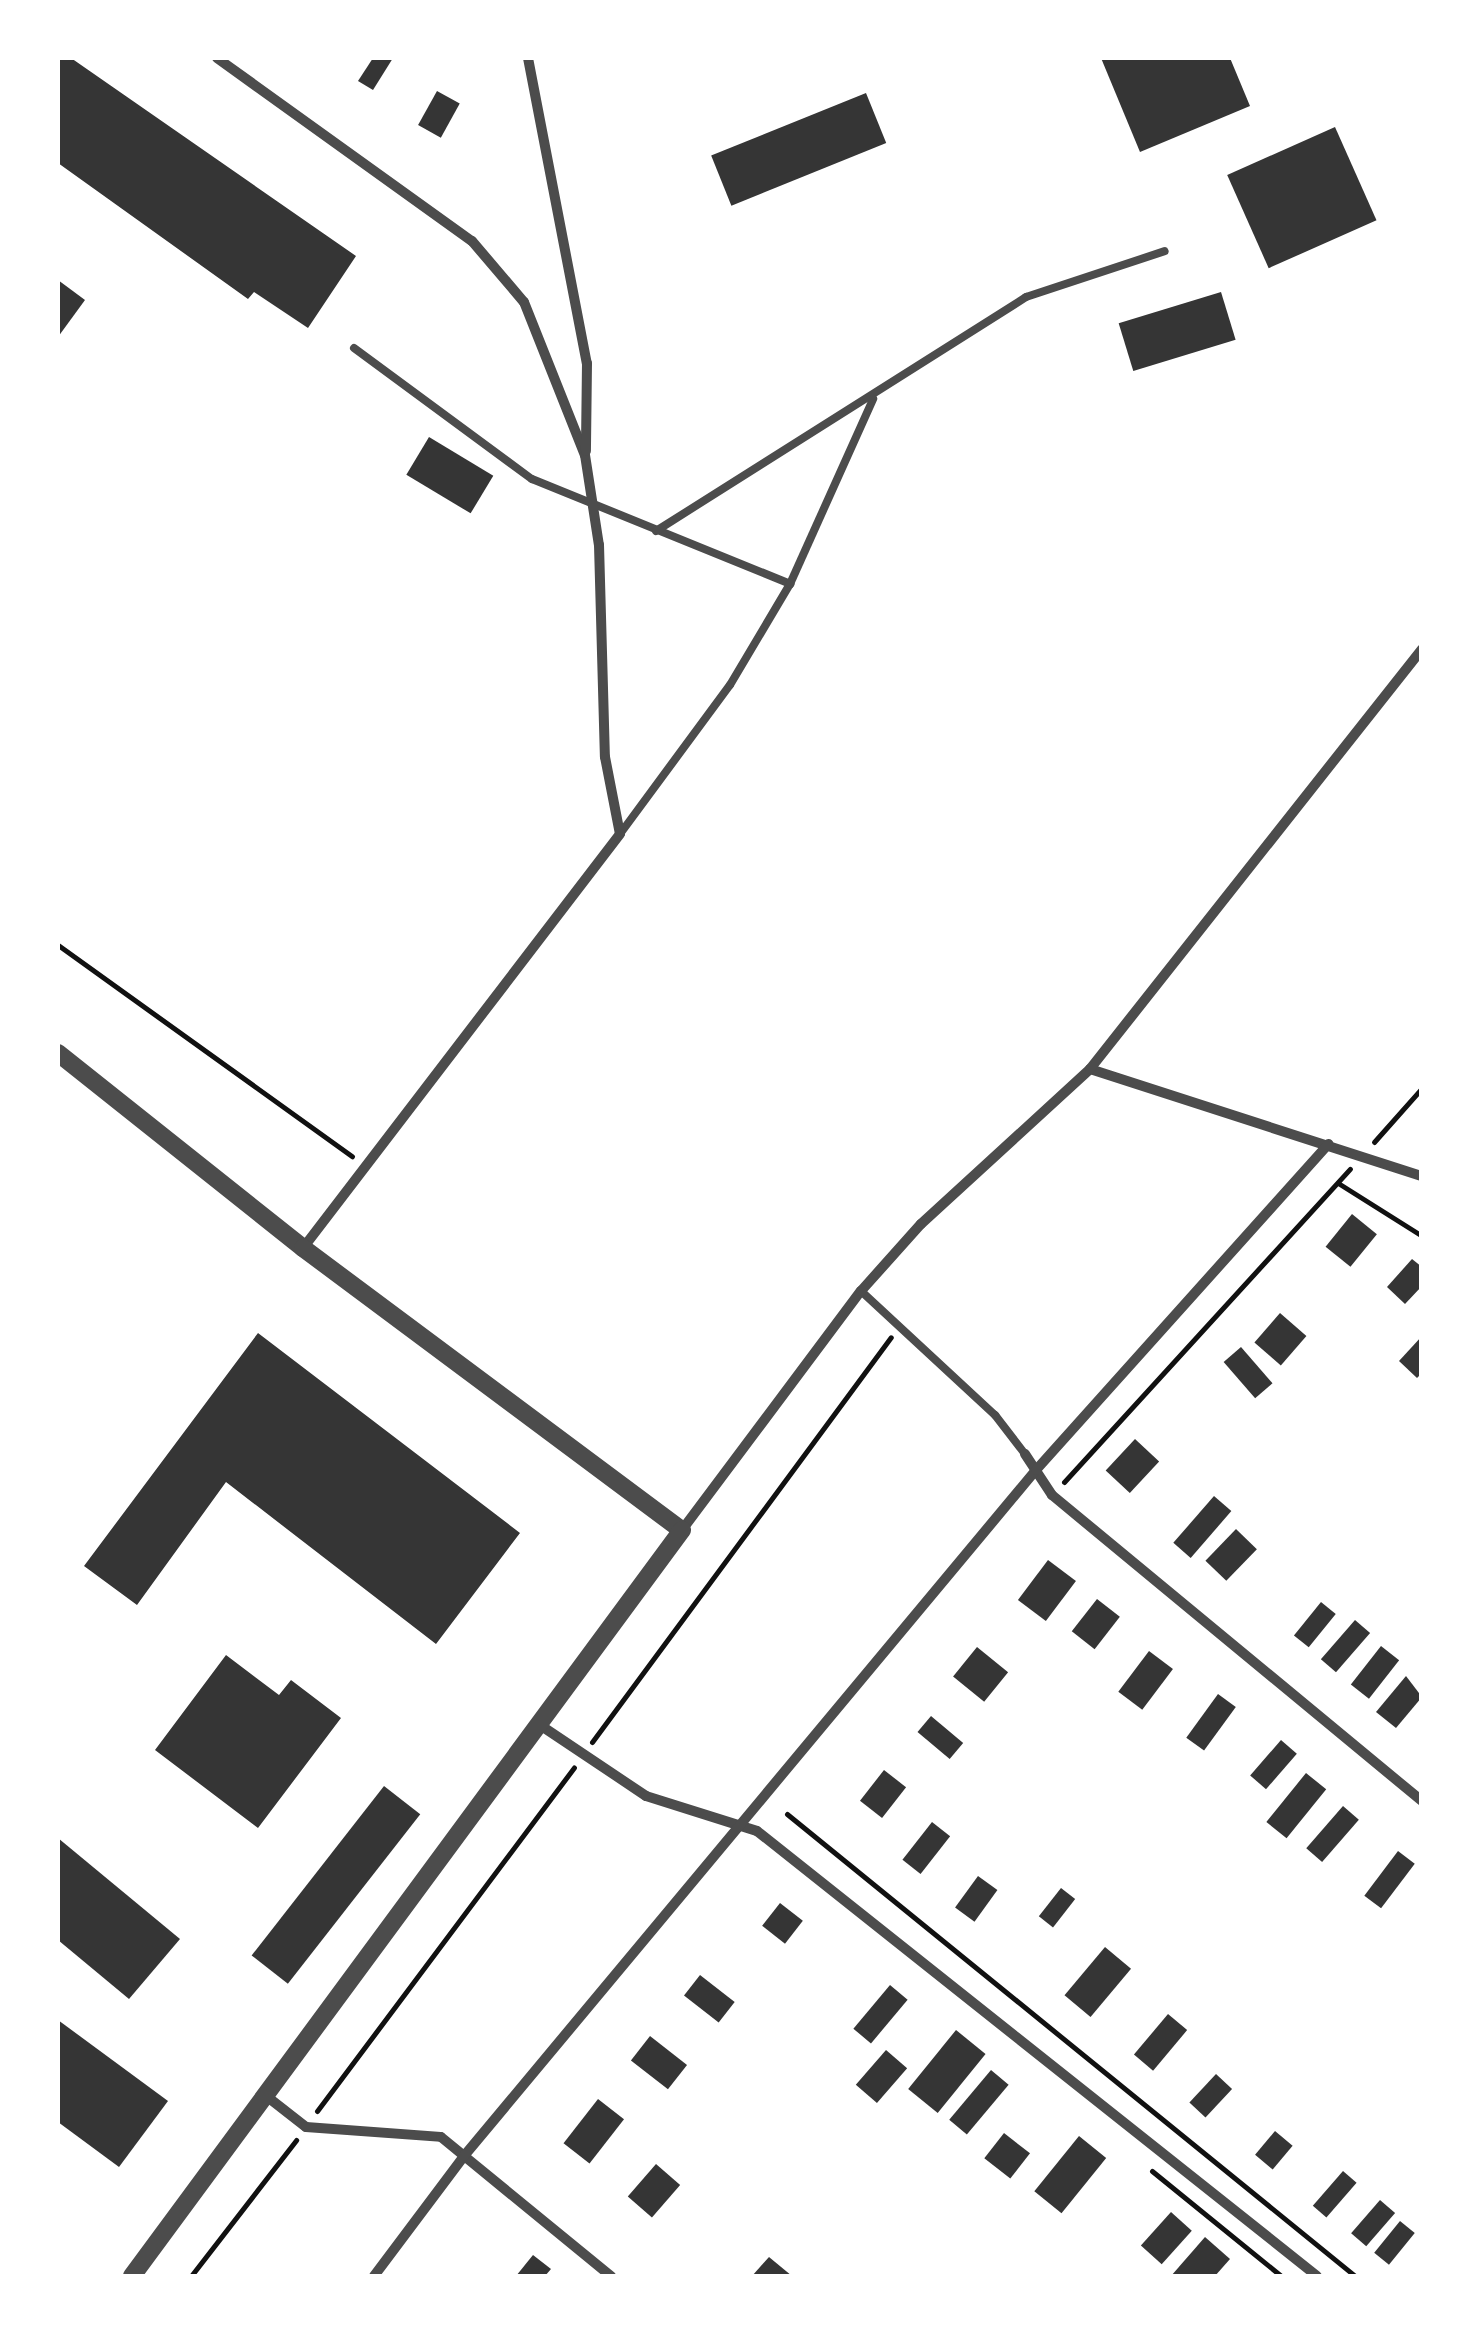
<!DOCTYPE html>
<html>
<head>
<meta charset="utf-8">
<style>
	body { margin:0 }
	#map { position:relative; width:1479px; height:2334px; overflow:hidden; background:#fff; font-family:"DM Sans",sans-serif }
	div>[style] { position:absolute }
	.building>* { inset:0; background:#353535; transform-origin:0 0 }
	.path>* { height:5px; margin:-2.5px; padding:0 2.5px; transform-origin:2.5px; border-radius:2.5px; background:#111 }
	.service>* { height:8px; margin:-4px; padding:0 4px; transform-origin:4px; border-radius:4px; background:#4c4c4c }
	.minor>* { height:10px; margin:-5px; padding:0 5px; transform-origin:5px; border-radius:5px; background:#4c4c4c }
	.tertiary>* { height:18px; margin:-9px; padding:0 9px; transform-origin:9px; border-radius:9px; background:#4c4c4c }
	span { translate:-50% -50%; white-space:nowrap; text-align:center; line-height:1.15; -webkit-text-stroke:8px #fff; paint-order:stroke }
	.frame { position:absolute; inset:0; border:60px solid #fff; pointer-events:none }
</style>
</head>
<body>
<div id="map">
	<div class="building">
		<i style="clip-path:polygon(58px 58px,71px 58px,356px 256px,308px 328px,254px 292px,248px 299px,58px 163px)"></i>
		<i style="clip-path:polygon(373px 58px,393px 58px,373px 90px,358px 81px)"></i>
		<i style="clip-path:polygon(1101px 58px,1230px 58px,1250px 106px,1140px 152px)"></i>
		<i style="left:437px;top:91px;width:26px;height:39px;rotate:29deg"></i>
		<i style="left:866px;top:93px;width:54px;height:167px;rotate:68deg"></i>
		<i style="left:1335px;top:127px;width:102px;height:118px;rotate:66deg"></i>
		<i style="clip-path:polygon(58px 280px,85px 300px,58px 337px)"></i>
		<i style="left:1221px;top:292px;width:50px;height:107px;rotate:73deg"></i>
		<i style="left:429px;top:437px;width:75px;height:44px;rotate:31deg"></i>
		<i style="left:1352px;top:1214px;width:32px;height:42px;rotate:39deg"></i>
		<i style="clip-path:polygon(1412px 1259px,1422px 1267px,1422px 1286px,1405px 1304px,1387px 1287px)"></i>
		<i style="left:1280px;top:1313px;width:35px;height:39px;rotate:41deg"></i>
		<i style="clip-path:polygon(258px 1333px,520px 1533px,436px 1644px,226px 1482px,137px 1605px,84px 1566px)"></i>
		<i style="clip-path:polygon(1422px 1336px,1422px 1373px,1417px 1378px,1399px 1361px)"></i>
		<i style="left:1241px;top:1347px;width:48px;height:23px;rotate:49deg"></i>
		<i style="left:1135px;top:1439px;width:33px;height:43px;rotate:43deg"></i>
		<i style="left:1214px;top:1496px;width:23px;height:62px;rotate:41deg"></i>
		<i style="left:1236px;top:1529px;width:29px;height:44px;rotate:44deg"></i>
		<i style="left:1048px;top:1560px;width:35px;height:50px;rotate:37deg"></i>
		<i style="left:1097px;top:1599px;width:29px;height:41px;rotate:38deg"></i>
		<i style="left:1321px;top:1602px;width:19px;height:43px;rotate:39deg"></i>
		<i style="left:1355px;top:1620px;width:20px;height:52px;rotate:41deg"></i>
		<i style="left:1381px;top:1646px;width:23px;height:49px;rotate:38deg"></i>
		<i style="left:977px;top:1647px;width:40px;height:38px;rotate:39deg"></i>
		<i style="left:1149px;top:1651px;width:30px;height:51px;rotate:37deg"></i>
		<i style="clip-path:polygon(226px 1655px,279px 1695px,291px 1680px,341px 1718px,258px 1828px,155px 1750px)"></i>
		<i style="clip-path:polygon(1406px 1676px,1422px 1697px,1396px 1728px,1376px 1712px)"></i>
		<i style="left:1218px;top:1694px;width:22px;height:54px;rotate:36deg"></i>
		<i style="left:931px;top:1716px;width:42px;height:21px;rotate:40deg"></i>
		<i style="left:1281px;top:1740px;width:21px;height:47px;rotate:41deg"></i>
		<i style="left:884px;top:1770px;width:28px;height:39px;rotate:38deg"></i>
		<i style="left:1306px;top:1773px;width:26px;height:63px;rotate:39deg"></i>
		<i style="left:384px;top:1786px;width:46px;height:215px;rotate:38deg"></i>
		<i style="left:1343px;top:1806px;width:21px;height:56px;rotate:41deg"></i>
		<i style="left:932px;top:1822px;width:23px;height:48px;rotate:38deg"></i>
		<i style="clip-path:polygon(58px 1838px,180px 1939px,129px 1999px,58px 1940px)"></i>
		<i style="left:1398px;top:1851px;width:21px;height:56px;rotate:37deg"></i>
		<i style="left:978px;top:1876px;width:24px;height:39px;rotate:36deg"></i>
		<i style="left:1061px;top:1888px;width:18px;height:36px;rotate:38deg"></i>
		<i style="left:780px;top:1903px;width:29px;height:29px;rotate:38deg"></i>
		<i style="left:1105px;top:1947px;width:34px;height:63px;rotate:40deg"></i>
		<i style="left:700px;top:1975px;width:44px;height:26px;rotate:38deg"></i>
		<i style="left:890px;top:1985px;width:23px;height:57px;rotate:40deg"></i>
		<i style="left:1168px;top:2014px;width:25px;height:53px;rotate:40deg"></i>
		<i style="clip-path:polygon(58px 2020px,168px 2101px,119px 2167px,58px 2122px)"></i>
		<i style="left:956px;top:2030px;width:38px;height:76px;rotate:39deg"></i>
		<i style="left:650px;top:2036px;width:47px;height:31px;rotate:38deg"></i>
		<i style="left:886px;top:2050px;width:28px;height:46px;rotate:41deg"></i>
		<i style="left:991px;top:2070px;width:23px;height:65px;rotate:40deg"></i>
		<i style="left:1216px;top:2074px;width:22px;height:39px;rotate:43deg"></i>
		<i style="left:598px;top:2099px;width:33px;height:56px;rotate:38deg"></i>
		<i style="left:1275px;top:2131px;width:23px;height:31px;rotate:40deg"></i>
		<i style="left:1004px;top:2133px;width:33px;height:32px;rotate:38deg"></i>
		<i style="left:1079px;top:2136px;width:35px;height:71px;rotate:39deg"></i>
		<i style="left:656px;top:2164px;width:32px;height:43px;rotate:41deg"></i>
		<i style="left:1343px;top:2171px;width:18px;height:46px;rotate:41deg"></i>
		<i style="left:1380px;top:2200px;width:20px;height:44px;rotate:41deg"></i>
		<i style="left:1171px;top:2212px;width:28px;height:45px;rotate:42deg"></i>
		<i style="left:1400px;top:2221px;width:19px;height:41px;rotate:39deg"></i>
		<i style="clip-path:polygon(1205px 2237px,1230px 2259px,1215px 2276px,1171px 2276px)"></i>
		<i style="clip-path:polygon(533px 2255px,551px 2269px,545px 2276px,516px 2276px)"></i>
		<i style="clip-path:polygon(769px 2257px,792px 2276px,752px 2276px)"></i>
	</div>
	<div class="path">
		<i style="left:58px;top:945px;width:362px;rotate:35.7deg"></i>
		<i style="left:1374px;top:1142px;width:72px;rotate:-48.4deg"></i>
		<i style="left:1338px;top:1183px;width:99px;rotate:32.2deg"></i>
		<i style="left:1064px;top:1482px;width:424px;rotate:-47.6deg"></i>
		<i style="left:592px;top:1742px;width:503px;rotate:-53.56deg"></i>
		<i style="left:787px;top:1814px;width:732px;rotate:39.12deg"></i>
		<i style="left:317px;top:2111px;width:429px;rotate:-53.2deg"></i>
		<i style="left:1152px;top:2171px;width:166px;rotate:39.1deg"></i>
		<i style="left:191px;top:2276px;width:172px;rotate:-52.3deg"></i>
	</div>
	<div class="service">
		<i style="left:354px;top:348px;width:221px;rotate:36.4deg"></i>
		<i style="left:532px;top:479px;width:279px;rotate:22.1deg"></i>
		<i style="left:656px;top:531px;width:438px;rotate:-32.3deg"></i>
		<i style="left:1026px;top:297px;width:146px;rotate:-18.3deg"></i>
		<i style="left:620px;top:834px;width:185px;rotate:-53.6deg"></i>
		<i style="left:730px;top:685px;width:117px;rotate:-59.3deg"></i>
		<i style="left:790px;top:584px;width:203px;rotate:-65.8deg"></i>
		<i style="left:861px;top:1291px;width:183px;rotate:42.8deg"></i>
		<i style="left:995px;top:1415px;width:49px;rotate:52.4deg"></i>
	</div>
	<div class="minor">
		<i style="left:217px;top:58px;width:314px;rotate:35.7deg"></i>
		<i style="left:472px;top:241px;width:80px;rotate:49.6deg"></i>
		<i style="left:524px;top:302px;width:165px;rotate:68.3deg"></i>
		<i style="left:585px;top:455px;width:91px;rotate:81.2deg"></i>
		<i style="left:599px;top:545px;width:212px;rotate:88.4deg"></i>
		<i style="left:605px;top:757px;width:78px;rotate:79deg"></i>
		<i style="left:620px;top:834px;width:521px;rotate:127.44deg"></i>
		<i style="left:528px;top:58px;width:311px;rotate:79.1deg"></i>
		<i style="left:587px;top:363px;width:88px;rotate:90.7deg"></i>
		<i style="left:1090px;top:1069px;width:349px;rotate:17.9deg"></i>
		<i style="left:1025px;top:1454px;width:49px;rotate:56.6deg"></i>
		<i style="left:1052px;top:1495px;width:480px;rotate:39.6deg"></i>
		<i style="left:682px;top:1530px;width:299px;rotate:-53.2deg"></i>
		<i style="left:861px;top:1291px;width:90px;rotate:-48.2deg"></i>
		<i style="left:921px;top:1224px;width:229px;rotate:-42.5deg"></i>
		<i style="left:1090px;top:1069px;width:535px;rotate:-51.67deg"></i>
		<i style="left:543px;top:1727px;width:124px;rotate:33.8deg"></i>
		<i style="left:646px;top:1796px;width:116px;rotate:17.5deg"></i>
		<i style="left:757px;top:1831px;width:715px;rotate:38.47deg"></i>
		<i style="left:265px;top:2095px;width:52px;rotate:38deg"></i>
		<i style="left:306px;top:2127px;width:135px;rotate:4.2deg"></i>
		<i style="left:441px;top:2137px;width:220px;rotate:39.3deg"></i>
		<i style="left:374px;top:2276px;width:150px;rotate:-53.1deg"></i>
		<i style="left:464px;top:2156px;width:893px;rotate:-50.18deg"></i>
		<i style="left:1036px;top:1470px;width:438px;rotate:-48.1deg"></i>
	</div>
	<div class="tertiary">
		<i style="left:58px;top:1053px;width:313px;rotate:38.5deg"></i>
		<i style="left:303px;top:1248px;width:472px;rotate:36.7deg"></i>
		<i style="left:682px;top:1530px;width:927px;rotate:126.4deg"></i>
	</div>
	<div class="frame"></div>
</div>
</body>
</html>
